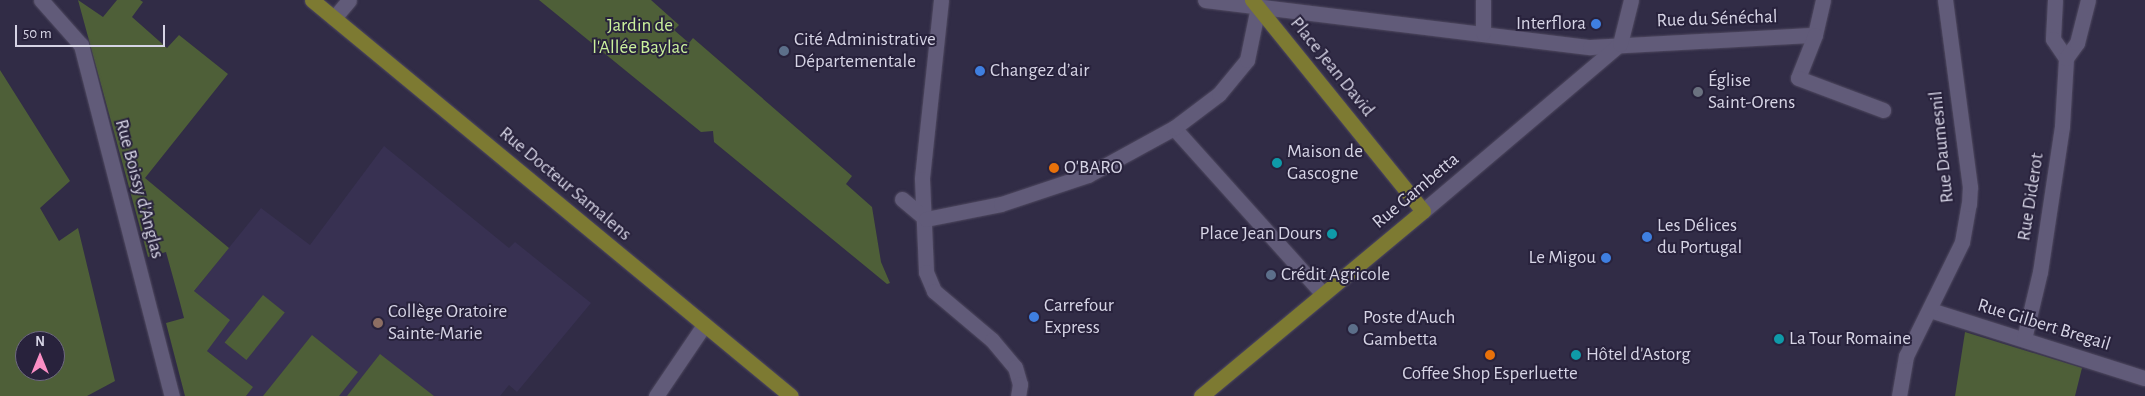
<!DOCTYPE html>
<html>
<head>
<meta charset="utf-8">
<style>
	body { margin:0 }
	#map { position:relative; width:2145px; height:396px; overflow:hidden; background:#312c46; font-family:"Alegreya Sans",sans-serif }
	div>[style] { position:absolute }
	.built>* { inset:0; background:#383152 }
	.green>* { inset:0; background:#4e5f38; transform-origin:0 0 }
	.roads { filter:drop-shadow(0 0 1px #4f4960) drop-shadow(0 0 1px #4f4960) }
	.minor>* { height:15px; margin:-7.5px; padding:0 7.5px; transform-origin:7.5px; border-radius:7.5px; background:#615b79 }
	.major>* { height:15px; margin:-7.5px; padding:0 7.5px; transform-origin:7.5px; border-radius:7.5px; background:#7d7a32 }
	.dots>* { width:14px; height:14px; translate:-50% -50%; box-sizing:border-box; border:2px solid #28223c; border-radius:50% }
	span { translate:-50% -50%; white-space:nowrap; text-align:center; line-height:1.15; -webkit-text-stroke:4px #28223c; paint-order:stroke }
	.street-label { font-size:19px; color:#d6d4e5 }
	.poi-label { font-size:19px; color:#d6d4e5 }
	.right { translate:-100% -50%; text-align:right }
	.left { translate:0 -50%; text-align:left }
	.park-label { font-size:19px; color:#cbf19c }
	.north { position:absolute; left:15px; top:331px; width:50px; height:50px; box-sizing:border-box; background:#28223c; border:1px solid #6e6980; border-radius:50%; rotate:0deg; font-size:14px; font-weight:700; line-height:20px; text-align:center; color:#d6d4e5 }
	.north::after { content:''; display:block; margin:auto; width:18px; height:22px; background:#fb8fc5; clip-path:polygon(50% 0,100% 100%,50% 72%,0 100%) }
	.scale { position:absolute; left:15px; top:25px; width:150px; height:22px; box-sizing:border-box; border:2px solid #d6d4e5; border-top:0; padding-left:6px; font-size:15px; line-height:18px; white-space:nowrap; color:#d6d4e5; -webkit-text-stroke:4px #28223c; paint-order:stroke }
</style>
</head>
<body>
<div id="map">
	<div class="built">
		<i style="clip-path:polygon(384px 146px,509px 248px,515px 242px,591px 303px,517px 392px,509px 385px,500px 396px,246px 396px,252px 387px,207px 351px,194px 291px,261px 208px,310px 245px)"></i>
	</div>
	<div class="green">
		<i style="clip-path:polygon(78px 0,103px 17px,117px 0,140px 0,143px 2px,132px 17px,167px 48px,179px 35px,228px 74px,145px 178px,229px 248px,194px 291px,230px 320px,207px 351px,253px 387px,246px 396px,185px 396px,166px 323px,184px 318px,179px 299px,166px 252px,148px 257px)"></i>
		<i style="clip-path:polygon(539px 0,651px 0,679px 25px,674px 30px,689px 43px,693px 38px,852px 176px,846px 184px,872px 207px,881px 262px,890px 283px,887px 284px,714px 142px,713px 131px,701px 132px)"></i>
		<i style="clip-path:polygon(evenodd,0 70px,70px 181px,40px 208px,59px 241px,78px 228px,115px 381px,87px 396px,0 396px,0 70px,25px 341px,55px 341px,55px 371px,25px 371px,25px 341px)"></i>
		<i style="left:263px;top:295px;width:28px;height:61px;rotate:39deg"></i>
		<i style="clip-path:polygon(1965px 332px,2082px 368px,2075px 396px,1955px 396px)"></i>
		<i style="clip-path:polygon(312px 335px,358px 372px,339px 396px,263px 396px)"></i>
		<i style="clip-path:polygon(380px 354px,434px 396px,347px 396px)"></i>
	</div>
	<div class="roads">
		<div class="minor">
			<i style="left:41px;top:0;width:60px;rotate:48.4deg"></i>
			<i style="left:81px;top:45px;width:363px;rotate:75.5deg"></i>
			<i style="left:941px;top:0;width:180px;rotate:96.1deg"></i>
			<i style="left:922px;top:179px;width:93px;rotate:87.5deg"></i>
			<i style="left:926px;top:272px;width:21px;rotate:67deg"></i>
			<i style="left:934px;top:291px;width:76px;rotate:40.2deg"></i>
			<i style="left:992px;top:340px;width:35px;rotate:50deg"></i>
			<i style="left:1015px;top:367px;width:18px;rotate:74deg"></i>
			<i style="left:1020px;top:384px;width:12px;rotate:99deg"></i>
			<i style="left:1205px;top:0;width:388px;rotate:7deg"></i>
			<i style="left:1590px;top:47px;width:225px;rotate:-3.1deg"></i>
			<i style="left:1483px;top:0;width:33px;rotate:90deg"></i>
			<i style="left:1823px;top:0;width:36px;rotate:103deg"></i>
			<i style="left:1815px;top:35px;width:46px;rotate:111.6deg"></i>
			<i style="left:1798px;top:78px;width:91px;rotate:20.6deg"></i>
			<i style="left:2055px;top:0;width:39px;rotate:93deg"></i>
			<i style="left:2053px;top:39px;width:23px;rotate:56deg"></i>
			<i style="left:334px;top:18px;width:23px;rotate:-50deg"></i>
			<i style="left:1174px;top:128px;width:223px;rotate:48.1deg"></i>
			<i style="left:902px;top:199px;width:31px;rotate:40deg"></i>
			<i style="left:1423px;top:211px;width:258px;rotate:-40.3deg"></i>
			<i style="left:1620px;top:44px;width:45px;rotate:-76deg"></i>
			<i style="left:926px;top:219px;width:76px;rotate:-11.3deg"></i>
			<i style="left:1001px;top:204px;width:92px;rotate:-18.4deg"></i>
			<i style="left:1088px;top:175px;width:98px;rotate:-28.7deg"></i>
			<i style="left:1174px;top:128px;width:56px;rotate:-37.1deg"></i>
			<i style="left:1219px;top:94px;width:44px;rotate:-50.5deg"></i>
			<i style="left:1247px;top:60px;width:54px;rotate:-78.3deg"></i>
			<i style="left:1930px;top:310px;width:225px;rotate:17.6deg"></i>
			<i style="left:2024px;top:339px;width:69px;rotate:-76.6deg"></i>
			<i style="left:2040px;top:272px;width:148px;rotate:-81.4deg"></i>
			<i style="left:2062px;top:126px;width:68px;rotate:-86.6deg"></i>
			<i style="left:2066px;top:58px;width:19px;rotate:-54deg"></i>
			<i style="left:2077px;top:43px;width:44px;rotate:-75.7deg"></i>
			<i style="left:656px;top:396px;width:86px;rotate:-55.9deg"></i>
			<i style="left:1899px;top:396px;width:41px;rotate:-80.1deg"></i>
			<i style="left:1906px;top:356px;width:127px;rotate:-63.8deg"></i>
			<i style="left:1962px;top:242px;width:39px;rotate:-80deg"></i>
			<i style="left:1969px;top:204px;width:17px;rotate:-87deg"></i>
			<i style="left:1970px;top:187px;width:189px;rotate:-97.6deg"></i>
		</div>
		<div class="major">
			<i style="left:312px;top:0;width:621px;rotate:39.58deg"></i>
			<i style="left:1201px;top:396px;width:289px;rotate:-39.8deg"></i>
			<i style="left:1423px;top:211px;width:272px;rotate:-129deg"></i>
		</div>
	</div>
	<div class="dots">
		<i style="left:1596px;top:24px;background:#3f7fe0"></i>
		<i style="left:784px;top:51px;background:#5c6f8a"></i>
		<i style="left:980px;top:71px;background:#3f7fe0"></i>
		<i style="left:1698px;top:92px;background:#6b7280"></i>
		<i style="left:1277px;top:163px;background:#0f9aa8"></i>
		<i style="left:1054px;top:168px;background:#e8710a"></i>
		<i style="left:1332px;top:234px;background:#0f9aa8"></i>
		<i style="left:1647px;top:237px;background:#3f7fe0"></i>
		<i style="left:1606px;top:258px;background:#3f7fe0"></i>
		<i style="left:1271px;top:275px;background:#5c6f8a"></i>
		<i style="left:1034px;top:317px;background:#3f7fe0"></i>
		<i style="left:378px;top:323px;background:#8d6e63"></i>
		<i style="left:1353px;top:329px;background:#5c6f8a"></i>
		<i style="left:1779px;top:339px;background:#0f9aa8"></i>
		<i style="left:1490px;top:355px;background:#e8710a"></i>
		<i style="left:1576px;top:355px;background:#0f9aa8"></i>
	</div>
	<div class="street-label">
		<span style="left:1717px;top:19px;rotate:-2deg">Rue du Sénéchal</span>
		<span style="left:1332px;top:67px;rotate:51deg">Place Jean David</span>
		<span style="left:1942px;top:147px;rotate:-96deg">Rue Daumesnil</span>
		<span style="left:565px;top:184px;rotate:40deg">Rue Docteur Samalens</span>
		<span style="left:139px;top:189px;rotate:75deg">Rue Boissy d'Anglas</span>
		<span style="left:1416px;top:191px;rotate:-40deg">Rue Gambetta</span>
		<span style="left:2031px;top:197px;rotate:-81deg">Rue Diderot</span>
		<span style="left:2044px;top:325px;rotate:17deg">Rue Gilbert Bregail</span>
	</div>
	<div class="poi-label">
		<span class="right" style="left:1586px;top:24px">Interflora</span>
		<span class="left" style="left:794px;top:51px">Cité Administrative<br>Départementale</span>
		<span class="left" style="left:990px;top:71px">Changez d’air</span>
		<span class="left" style="left:1708px;top:92px">Église<br>Saint-Orens</span>
		<span class="left" style="left:1287px;top:163px">Maison de<br>Gascogne</span>
		<span class="left" style="left:1064px;top:168px">O'BARO</span>
		<span class="left" style="left:1657px;top:237px">Les Délices<br>du Portugal</span>
		<span class="right" style="left:1322px;top:234px">Place Jean Dours</span>
		<span class="right" style="left:1596px;top:258px">Le Migou</span>
		<span class="left" style="left:1281px;top:275px">Crédit Agricole</span>
		<span class="left" style="left:1044px;top:317px">Carrefour<br>Express</span>
		<span class="left" style="left:388px;top:323px">Collège Oratoire<br>Sainte-Marie</span>
		<span class="left" style="left:1363px;top:329px">Poste d'Auch<br>Gambetta</span>
		<span class="left" style="left:1789px;top:339px">La Tour Romaine</span>
		<span class="left" style="left:1586px;top:355px">Hôtel d'Astorg</span>
		<span style="left:1490px;top:374px">Coffee Shop Esperluette</span>
	</div>
	<div class="park-label">
		<span style="left:640px;top:37px">Jardin de<br>l'Allée Baylac</span>
	</div>
	<div class="north">N</div>
	<div class="scale">50 m</div>
</div>
</body>
</html>
